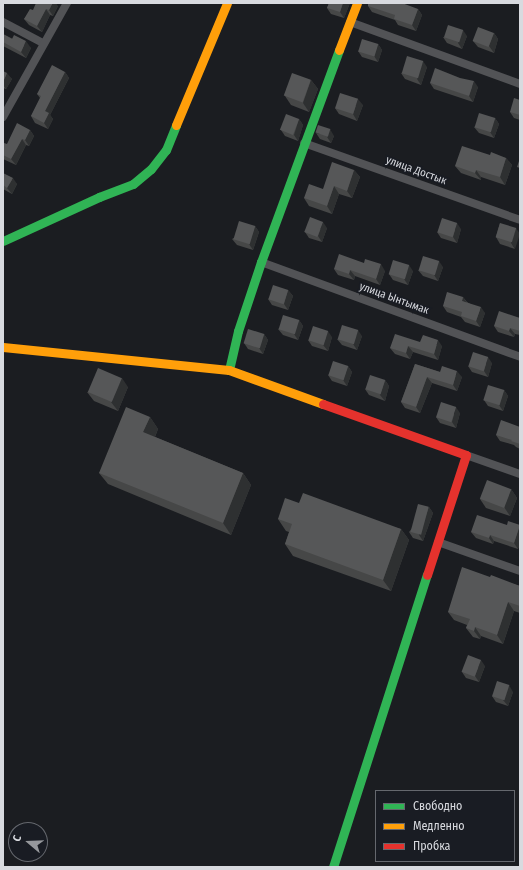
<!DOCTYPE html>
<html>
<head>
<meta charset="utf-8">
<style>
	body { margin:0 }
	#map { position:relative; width:523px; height:870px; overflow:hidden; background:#1b1d21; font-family:"Fira Sans Condensed",sans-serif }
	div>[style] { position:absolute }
	.street>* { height:8px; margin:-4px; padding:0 4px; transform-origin:4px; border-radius:4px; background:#525356 }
	.fast>* { height:9px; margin:-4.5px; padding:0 4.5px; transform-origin:4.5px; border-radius:4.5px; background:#30b455 }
	.slow>* { height:9px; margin:-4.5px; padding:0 4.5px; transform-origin:4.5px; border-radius:4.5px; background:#ff9f0a }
	.jam>* { height:9px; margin:-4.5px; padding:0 4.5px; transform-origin:4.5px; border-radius:4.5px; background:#e5322d }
	.wall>* { inset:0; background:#464747 }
	.shaded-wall>* { inset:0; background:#2e3031 }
	.building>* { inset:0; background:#565758; transform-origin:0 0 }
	span { translate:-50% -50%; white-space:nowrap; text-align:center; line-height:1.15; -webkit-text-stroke:3.5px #191c23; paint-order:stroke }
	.street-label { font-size:11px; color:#d8dadf }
	.frame { position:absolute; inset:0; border:4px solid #d8dadf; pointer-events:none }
	.legend { position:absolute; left:375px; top:790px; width:140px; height:72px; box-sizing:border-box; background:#191c23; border:1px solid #65686e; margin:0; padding:5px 7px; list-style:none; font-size:12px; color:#d8dadf }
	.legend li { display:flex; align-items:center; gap:8px; height:20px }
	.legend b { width:20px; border:1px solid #65686e }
	.north { position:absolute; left:8px; top:822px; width:40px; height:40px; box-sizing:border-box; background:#191c23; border:1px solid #65686e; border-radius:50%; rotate:289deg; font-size:11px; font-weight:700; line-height:16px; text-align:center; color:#d8dadf }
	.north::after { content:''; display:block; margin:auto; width:14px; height:18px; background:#96989c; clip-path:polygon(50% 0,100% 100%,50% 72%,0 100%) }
</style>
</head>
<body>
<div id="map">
	<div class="street">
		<i style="left:3px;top:22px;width:45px;rotate:27.7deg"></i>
		<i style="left:350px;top:22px;width:181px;rotate:20deg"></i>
		<i style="left:3px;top:117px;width:131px;rotate:-60.7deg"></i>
		<i style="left:304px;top:143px;width:229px;rotate:19.6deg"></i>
		<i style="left:261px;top:262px;width:276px;rotate:20.1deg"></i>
		<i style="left:466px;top:455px;width:57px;rotate:19.4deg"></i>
		<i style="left:438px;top:542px;width:87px;rotate:19.5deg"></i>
	</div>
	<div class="fast">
		<i style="left:3px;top:241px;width:106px;rotate:-24.6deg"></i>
		<i style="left:99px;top:197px;width:36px;rotate:-21deg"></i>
		<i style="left:133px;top:184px;width:23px;rotate:-40deg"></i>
		<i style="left:151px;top:169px;width:24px;rotate:-52deg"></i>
		<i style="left:166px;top:150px;width:27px;rotate:-68deg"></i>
		<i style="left:229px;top:370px;width:40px;rotate:-77deg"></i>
		<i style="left:238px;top:331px;width:73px;rotate:-71.6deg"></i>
		<i style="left:261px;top:262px;width:226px;rotate:-69.8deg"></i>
		<i style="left:333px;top:867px;width:307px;rotate:-72.2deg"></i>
	</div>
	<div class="slow">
		<i style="left:339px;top:50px;width:50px;rotate:-69deg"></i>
		<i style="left:176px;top:125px;width:132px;rotate:-67.3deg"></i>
		<i style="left:3px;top:347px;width:227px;rotate:5.8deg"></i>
		<i style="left:229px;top:370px;width:100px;rotate:19.9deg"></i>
	</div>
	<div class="jam">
		<i style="left:323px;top:404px;width:152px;rotate:19.6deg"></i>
		<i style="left:466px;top:455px;width:126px;rotate:108deg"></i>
	</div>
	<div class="wall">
		<i style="clip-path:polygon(329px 3px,350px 3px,344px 18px,331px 14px,327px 8px)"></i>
		<i style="clip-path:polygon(58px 6px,53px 16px,50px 15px,42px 32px,29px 25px,24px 19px,33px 10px)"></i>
		<i style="clip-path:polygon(368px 6px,418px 9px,422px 15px,416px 31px,398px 25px,395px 20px,372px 12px)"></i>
		<i style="clip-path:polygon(494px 33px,498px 39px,494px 53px,478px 47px,473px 41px)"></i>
		<i style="clip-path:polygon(3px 34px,31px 48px,26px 58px,3px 46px)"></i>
		<i style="clip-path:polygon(467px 36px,462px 49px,447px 43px,443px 37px)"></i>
		<i style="clip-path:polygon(378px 44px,382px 50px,378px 62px,362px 57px,358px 51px)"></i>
		<i style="clip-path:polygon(427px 67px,421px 85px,405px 79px,401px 73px)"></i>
		<i style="clip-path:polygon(3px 71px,12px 79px,6px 89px,3px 88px)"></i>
		<i style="clip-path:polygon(65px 72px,69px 78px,50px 115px,53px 119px,48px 129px,35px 123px,31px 116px,40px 98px,37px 94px)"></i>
		<i style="clip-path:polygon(311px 80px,318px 89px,309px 112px,291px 105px,285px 96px)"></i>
		<i style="clip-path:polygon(430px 83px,478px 87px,473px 102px,434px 89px)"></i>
		<i style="clip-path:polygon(520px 100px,520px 120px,514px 118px,510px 112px)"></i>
		<i style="clip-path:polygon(363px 105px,357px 121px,339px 114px,335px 108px)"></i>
		<i style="clip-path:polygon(495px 118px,499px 124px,494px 138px,479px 133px,474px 127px)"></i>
		<i style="clip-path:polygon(299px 119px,303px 125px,298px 141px,285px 136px,281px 130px)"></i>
		<i style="clip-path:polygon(30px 130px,34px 136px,29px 146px,26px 145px,16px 165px,3px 159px,3px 144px,7px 144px)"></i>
		<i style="clip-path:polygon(316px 133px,334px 136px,331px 143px,320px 139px)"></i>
		<i style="clip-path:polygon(490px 155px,506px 158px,512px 165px,505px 185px,481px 177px,481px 180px,461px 173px,455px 166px)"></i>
		<i style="clip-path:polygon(354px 170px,360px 177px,352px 198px,339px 194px,332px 214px,309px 206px,304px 198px,323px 189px)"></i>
		<i style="clip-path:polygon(3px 173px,17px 184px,12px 194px,3px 189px)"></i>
		<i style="clip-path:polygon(500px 223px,515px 249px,500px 244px,496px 237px)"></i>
		<i style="clip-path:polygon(255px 226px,259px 232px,253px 250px,237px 245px,232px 239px)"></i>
		<i style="clip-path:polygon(327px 228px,322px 242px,309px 238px,305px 232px)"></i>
		<i style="clip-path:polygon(461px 229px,457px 243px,441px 238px,437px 232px)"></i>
		<i style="clip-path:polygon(443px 267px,438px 281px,423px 276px,418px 270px)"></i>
		<i style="clip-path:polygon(334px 269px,385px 271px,380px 285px,355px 276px,354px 280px,338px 275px)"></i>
		<i style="clip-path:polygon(413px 271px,408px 285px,393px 280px,389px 274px)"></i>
		<i style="clip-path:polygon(288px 290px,293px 296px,288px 310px,272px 305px,268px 299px)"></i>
		<i style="clip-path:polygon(463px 297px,467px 302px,485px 313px,480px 327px,465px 322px,461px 317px,447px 312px,443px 306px)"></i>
		<i style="clip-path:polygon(520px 318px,520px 335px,515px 334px,514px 337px,498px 332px,494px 326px)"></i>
		<i style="clip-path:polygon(299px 320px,303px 326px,298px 340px,283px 335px,278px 329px)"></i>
		<i style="clip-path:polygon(264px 334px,268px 340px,263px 354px,248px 349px,244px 343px)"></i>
		<i style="clip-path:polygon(362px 336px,357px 350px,342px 345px,337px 339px)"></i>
		<i style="clip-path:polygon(332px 337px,328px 351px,312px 346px,308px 340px)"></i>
		<i style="clip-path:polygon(420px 342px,442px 346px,438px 360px,413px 352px,410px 359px,395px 354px,390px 348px)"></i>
		<i style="clip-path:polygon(492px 363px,488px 377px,472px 372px,468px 366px)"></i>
		<i style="clip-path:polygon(415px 364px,440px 372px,462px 377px,457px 391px,432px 383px,420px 413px,405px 408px,401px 402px)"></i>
		<i style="clip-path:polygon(348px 366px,352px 372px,347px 386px,332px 381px,328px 375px)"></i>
		<i style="clip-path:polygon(385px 380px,389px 386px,385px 401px,369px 395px,365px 389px)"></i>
		<i style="clip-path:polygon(128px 387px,118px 411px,94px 401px,87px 392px)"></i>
		<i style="clip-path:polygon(504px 390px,508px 396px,503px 411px,488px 406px,484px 400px)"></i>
		<i style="clip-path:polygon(460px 413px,456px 428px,440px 423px,436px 417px)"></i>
		<i style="clip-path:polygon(150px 417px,158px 429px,155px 437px,243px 473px,251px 485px,231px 535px,108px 484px,99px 473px)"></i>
		<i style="clip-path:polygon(520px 427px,520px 449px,516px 447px,514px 445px,500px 441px,496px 435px)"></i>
		<i style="clip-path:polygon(511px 489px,517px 498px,510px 516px,486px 508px,480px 499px)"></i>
		<i style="clip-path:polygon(299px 503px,401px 529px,409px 540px,391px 591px,293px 556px,285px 544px,289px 532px,286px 531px,278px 519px)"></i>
		<i style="clip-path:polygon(429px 507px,433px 513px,423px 541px,413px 538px,409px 532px)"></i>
		<i style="clip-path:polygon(507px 525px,520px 526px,520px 543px,518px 549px,494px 541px,493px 544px,476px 538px,471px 532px)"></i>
		<i style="clip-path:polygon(490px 577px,520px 586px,520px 613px,514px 611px,503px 644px,481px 636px,480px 639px,473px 637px,466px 628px,467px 625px,454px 620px,448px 612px)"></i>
		<i style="clip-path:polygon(485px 666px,479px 682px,466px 678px,462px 672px)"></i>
		<i style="clip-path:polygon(513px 692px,508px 706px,496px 702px,492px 696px)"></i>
	</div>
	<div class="shaded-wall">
		<i style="clip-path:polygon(53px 3px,56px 3px,58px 6px,53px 16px,49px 10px)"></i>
		<i style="clip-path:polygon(343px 3px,350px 3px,344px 18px,340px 12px)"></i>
		<i style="clip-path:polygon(46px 9px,50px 15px,42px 32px,37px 26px)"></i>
		<i style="clip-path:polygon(418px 9px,422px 15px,416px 31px,412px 25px)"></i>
		<i style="clip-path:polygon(463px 30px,467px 36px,462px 49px,458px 43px)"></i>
		<i style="clip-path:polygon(494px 33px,498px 39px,494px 53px,489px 46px)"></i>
		<i style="clip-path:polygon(26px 41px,31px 48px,26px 58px,21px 52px)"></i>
		<i style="clip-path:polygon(378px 44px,382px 50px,378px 62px,374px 56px)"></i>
		<i style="clip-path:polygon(423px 61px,427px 67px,421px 85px,417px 79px)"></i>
		<i style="clip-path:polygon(65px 72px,69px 78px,50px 115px,53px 119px,48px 129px,44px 123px,45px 111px)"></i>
		<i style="clip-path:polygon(7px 73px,12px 79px,6px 89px,3px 85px,3px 82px)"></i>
		<i style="clip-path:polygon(311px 80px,318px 89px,309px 112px,303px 103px)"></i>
		<i style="clip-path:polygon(474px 81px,478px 87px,473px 102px,469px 96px)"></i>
		<i style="clip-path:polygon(358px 99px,363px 105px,357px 121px,353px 114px)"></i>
		<i style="clip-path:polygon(495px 118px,499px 124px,494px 138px,490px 132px)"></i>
		<i style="clip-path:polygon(299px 119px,303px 125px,298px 141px,294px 135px)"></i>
		<i style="clip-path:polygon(330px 129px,334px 136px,331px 143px,327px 137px)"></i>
		<i style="clip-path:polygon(30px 130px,34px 136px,29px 146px,25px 140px)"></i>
		<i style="clip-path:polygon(22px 139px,26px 145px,16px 165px,11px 159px)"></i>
		<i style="clip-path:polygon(506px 158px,512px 165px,505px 185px,500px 177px)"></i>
		<i style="clip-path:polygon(354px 170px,360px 177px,352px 198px,347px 191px)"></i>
		<i style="clip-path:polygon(476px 170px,481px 177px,481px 180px,475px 173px)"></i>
		<i style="clip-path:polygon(13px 178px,17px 184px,12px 194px,7px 188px)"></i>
		<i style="clip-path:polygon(334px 186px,339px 194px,332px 214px,327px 206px)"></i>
		<i style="clip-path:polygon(323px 222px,327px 228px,322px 242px,318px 236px)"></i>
		<i style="clip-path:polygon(457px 223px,461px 229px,457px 243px,453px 237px)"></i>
		<i style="clip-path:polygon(255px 226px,259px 232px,253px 250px,249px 244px)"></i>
		<i style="clip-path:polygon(516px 228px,520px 234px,515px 249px,511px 243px)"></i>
		<i style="clip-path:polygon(439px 261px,443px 267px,438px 281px,434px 275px)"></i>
		<i style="clip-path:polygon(381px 264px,385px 271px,380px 285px,376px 279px)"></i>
		<i style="clip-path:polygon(409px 265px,413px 271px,408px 285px,404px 279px)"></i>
		<i style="clip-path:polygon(350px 270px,355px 276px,354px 280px,349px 274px)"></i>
		<i style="clip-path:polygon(288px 290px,293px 296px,288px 310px,284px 304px)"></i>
		<i style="clip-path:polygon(463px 297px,467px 303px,462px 301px)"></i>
		<i style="clip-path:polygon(481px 307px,485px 313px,480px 327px,476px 321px)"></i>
		<i style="clip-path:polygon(299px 320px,303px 326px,298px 340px,294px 334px)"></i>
		<i style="clip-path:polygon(510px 328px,515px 334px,514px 337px,509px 331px)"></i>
		<i style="clip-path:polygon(358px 330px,362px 336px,357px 350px,353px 344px)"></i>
		<i style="clip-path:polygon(328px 331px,332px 337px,328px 351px,323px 345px)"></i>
		<i style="clip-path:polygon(264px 334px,268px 340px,263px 354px,259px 348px)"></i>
		<i style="clip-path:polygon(438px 340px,442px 346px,438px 360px,434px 354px)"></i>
		<i style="clip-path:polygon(408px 346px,413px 352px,410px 359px,406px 353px)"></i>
		<i style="clip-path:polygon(488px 357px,492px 363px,488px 377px,484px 371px)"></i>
		<i style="clip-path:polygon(348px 366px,352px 372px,347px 386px,343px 380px)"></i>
		<i style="clip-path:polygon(457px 371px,462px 377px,457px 391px,453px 385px)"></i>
		<i style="clip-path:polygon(427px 377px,432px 383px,420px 413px,416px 407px)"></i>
		<i style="clip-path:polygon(122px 378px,128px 387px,118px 411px,111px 402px)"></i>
		<i style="clip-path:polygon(385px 380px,389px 386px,385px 401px,380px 395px)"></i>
		<i style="clip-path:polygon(504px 390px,508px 396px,503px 411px,499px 405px)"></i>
		<i style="clip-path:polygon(456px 407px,460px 413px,456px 428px,452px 422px)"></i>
		<i style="clip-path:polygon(150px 417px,158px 429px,152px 444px,143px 432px)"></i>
		<i style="clip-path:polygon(243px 473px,251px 485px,231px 535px,223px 523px)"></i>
		<i style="clip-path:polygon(511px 489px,517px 498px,510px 516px,504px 507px)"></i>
		<i style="clip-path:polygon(429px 507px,433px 513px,423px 541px,419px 535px)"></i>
		<i style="clip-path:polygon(520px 525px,520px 543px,518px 549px,514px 543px)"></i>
		<i style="clip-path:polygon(401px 529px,409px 540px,391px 591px,383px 580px)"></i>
		<i style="clip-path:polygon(490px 535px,494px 541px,493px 544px,489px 538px)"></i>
		<i style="clip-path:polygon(508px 602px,514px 611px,503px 644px,497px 635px)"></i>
		<i style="clip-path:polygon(475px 627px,481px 636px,480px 639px,474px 631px)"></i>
		<i style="clip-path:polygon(481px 660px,485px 666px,479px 682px,475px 676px)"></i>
		<i style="clip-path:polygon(509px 685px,513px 692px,508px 706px,503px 700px)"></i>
	</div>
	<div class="building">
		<i style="clip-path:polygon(36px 3px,53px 3px,49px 10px,46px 9px,37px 26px,24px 19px,30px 9px,33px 10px)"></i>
		<i style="clip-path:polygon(329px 3px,343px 3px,340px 12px,327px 8px)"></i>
		<i style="clip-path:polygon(368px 3px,402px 3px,418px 9px,412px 25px,394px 19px,395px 15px,368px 6px)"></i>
		<i style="left:448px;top:25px;width:16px;height:13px;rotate:18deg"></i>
		<i style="left:478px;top:27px;width:17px;height:15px;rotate:21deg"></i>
		<i style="clip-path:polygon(3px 34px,12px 39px,14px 35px,26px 41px,21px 52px,3px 42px)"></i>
		<i style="left:362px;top:39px;width:17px;height:13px;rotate:17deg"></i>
		<i style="left:407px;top:56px;width:17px;height:18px;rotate:17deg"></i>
		<i style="clip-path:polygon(52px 65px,65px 72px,45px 111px,49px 113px,44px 123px,31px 116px,41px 96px,37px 94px)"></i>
		<i style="clip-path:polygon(435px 68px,460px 78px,474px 81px,469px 96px,430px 83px)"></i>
		<i style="clip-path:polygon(3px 71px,7px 73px,3px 82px)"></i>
		<i style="left:292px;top:73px;width:20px;height:24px;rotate:20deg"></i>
		<i style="left:340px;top:93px;width:19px;height:16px;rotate:18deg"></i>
		<i style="clip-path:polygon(514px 98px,520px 100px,520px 115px,510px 112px)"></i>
		<i style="left:479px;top:113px;width:17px;height:15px;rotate:17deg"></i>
		<i style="left:286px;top:114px;width:14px;height:17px;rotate:21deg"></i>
		<i style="clip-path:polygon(17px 123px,30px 130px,25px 140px,22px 139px,11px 159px,3px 155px,3px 144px,4px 143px,7px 144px)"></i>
		<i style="left:318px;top:125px;width:13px;height:8px;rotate:18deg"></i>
		<i style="clip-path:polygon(462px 146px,490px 155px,491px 152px,506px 158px,500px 177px,476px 170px,475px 173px,455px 166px)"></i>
		<i style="clip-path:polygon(520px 158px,520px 168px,517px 167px)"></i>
		<i style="clip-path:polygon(332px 162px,354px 170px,347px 191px,334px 186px,327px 206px,304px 198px,309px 184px,323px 189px)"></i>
		<i style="clip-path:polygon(3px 173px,13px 178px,7px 188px,3px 185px)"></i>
		<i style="left:310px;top:217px;width:14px;height:16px;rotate:21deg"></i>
		<i style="left:442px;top:218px;width:16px;height:15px;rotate:18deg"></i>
		<i style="left:239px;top:221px;width:17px;height:19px;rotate:17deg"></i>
		<i style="left:500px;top:223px;width:17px;height:15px;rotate:17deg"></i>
		<i style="clip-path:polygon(339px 254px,364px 263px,365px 259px,381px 264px,376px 279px,350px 270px,349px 274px,334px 269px)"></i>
		<i style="left:423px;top:256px;width:17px;height:15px;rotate:17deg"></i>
		<i style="left:393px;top:260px;width:17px;height:15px;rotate:17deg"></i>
		<i style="left:273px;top:285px;width:16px;height:15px;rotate:18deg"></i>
		<i style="clip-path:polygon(447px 292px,463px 297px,462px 301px,481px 307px,476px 321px,461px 316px,462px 312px,443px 306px)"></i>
		<i style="clip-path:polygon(499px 311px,520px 318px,520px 331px,510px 328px,509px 331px,494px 326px)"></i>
		<i style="left:283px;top:315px;width:17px;height:15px;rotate:17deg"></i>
		<i style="left:342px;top:325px;width:17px;height:15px;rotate:17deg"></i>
		<i style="left:313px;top:326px;width:16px;height:15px;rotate:18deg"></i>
		<i style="left:248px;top:329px;width:17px;height:15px;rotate:17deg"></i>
		<i style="clip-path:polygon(395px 334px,420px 342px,423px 335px,438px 340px,434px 354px,408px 346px,406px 353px,390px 348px)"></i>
		<i style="left:473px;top:352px;width:16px;height:15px;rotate:18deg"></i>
		<i style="left:333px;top:361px;width:16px;height:15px;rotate:18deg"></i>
		<i style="clip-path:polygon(415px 364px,440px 372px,442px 366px,457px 371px,453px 385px,427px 377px,416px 407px,401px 402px)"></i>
		<i style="left:98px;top:368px;width:26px;height:26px;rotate:23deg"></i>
		<i style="left:370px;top:375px;width:16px;height:15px;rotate:18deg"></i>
		<i style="left:488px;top:385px;width:17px;height:16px;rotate:17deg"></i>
		<i style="left:441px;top:402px;width:16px;height:16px;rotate:18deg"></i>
		<i style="clip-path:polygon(126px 407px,150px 417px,143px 432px,243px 473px,223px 523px,99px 473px)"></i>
		<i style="clip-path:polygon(501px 420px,520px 427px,520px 444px,511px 441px,512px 440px,496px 435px)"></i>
		<i style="left:487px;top:480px;width:26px;height:20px;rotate:21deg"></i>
		<i style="clip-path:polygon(303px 493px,401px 529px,383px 580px,285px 544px,292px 524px,278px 519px,285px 498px,299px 503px)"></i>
		<i style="left:418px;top:504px;width:11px;height:29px;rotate:15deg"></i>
		<i style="clip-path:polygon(477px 515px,507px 525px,508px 521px,520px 525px,514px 543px,490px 535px,489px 538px,471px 532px)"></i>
		<i style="clip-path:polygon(462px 567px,490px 577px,491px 575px,520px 586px,520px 606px,508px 602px,497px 635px,475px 627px,474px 631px,466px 628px,470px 619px,448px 612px)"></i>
		<i style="left:468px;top:655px;width:14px;height:18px;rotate:21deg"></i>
		<i style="left:497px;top:681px;width:13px;height:16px;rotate:18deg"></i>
	</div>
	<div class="street-label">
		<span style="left:416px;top:171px;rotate:20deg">улица Достык</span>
		<span style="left:394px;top:299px;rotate:20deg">улица Ынтымак</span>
	</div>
	<div class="frame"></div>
	<ul class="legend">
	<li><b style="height:5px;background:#30b455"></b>Свободно</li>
	<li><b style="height:5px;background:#ff9f0a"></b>Медленно</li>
	<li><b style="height:5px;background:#e5322d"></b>Пробка</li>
	</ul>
	<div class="north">С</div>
</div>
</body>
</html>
